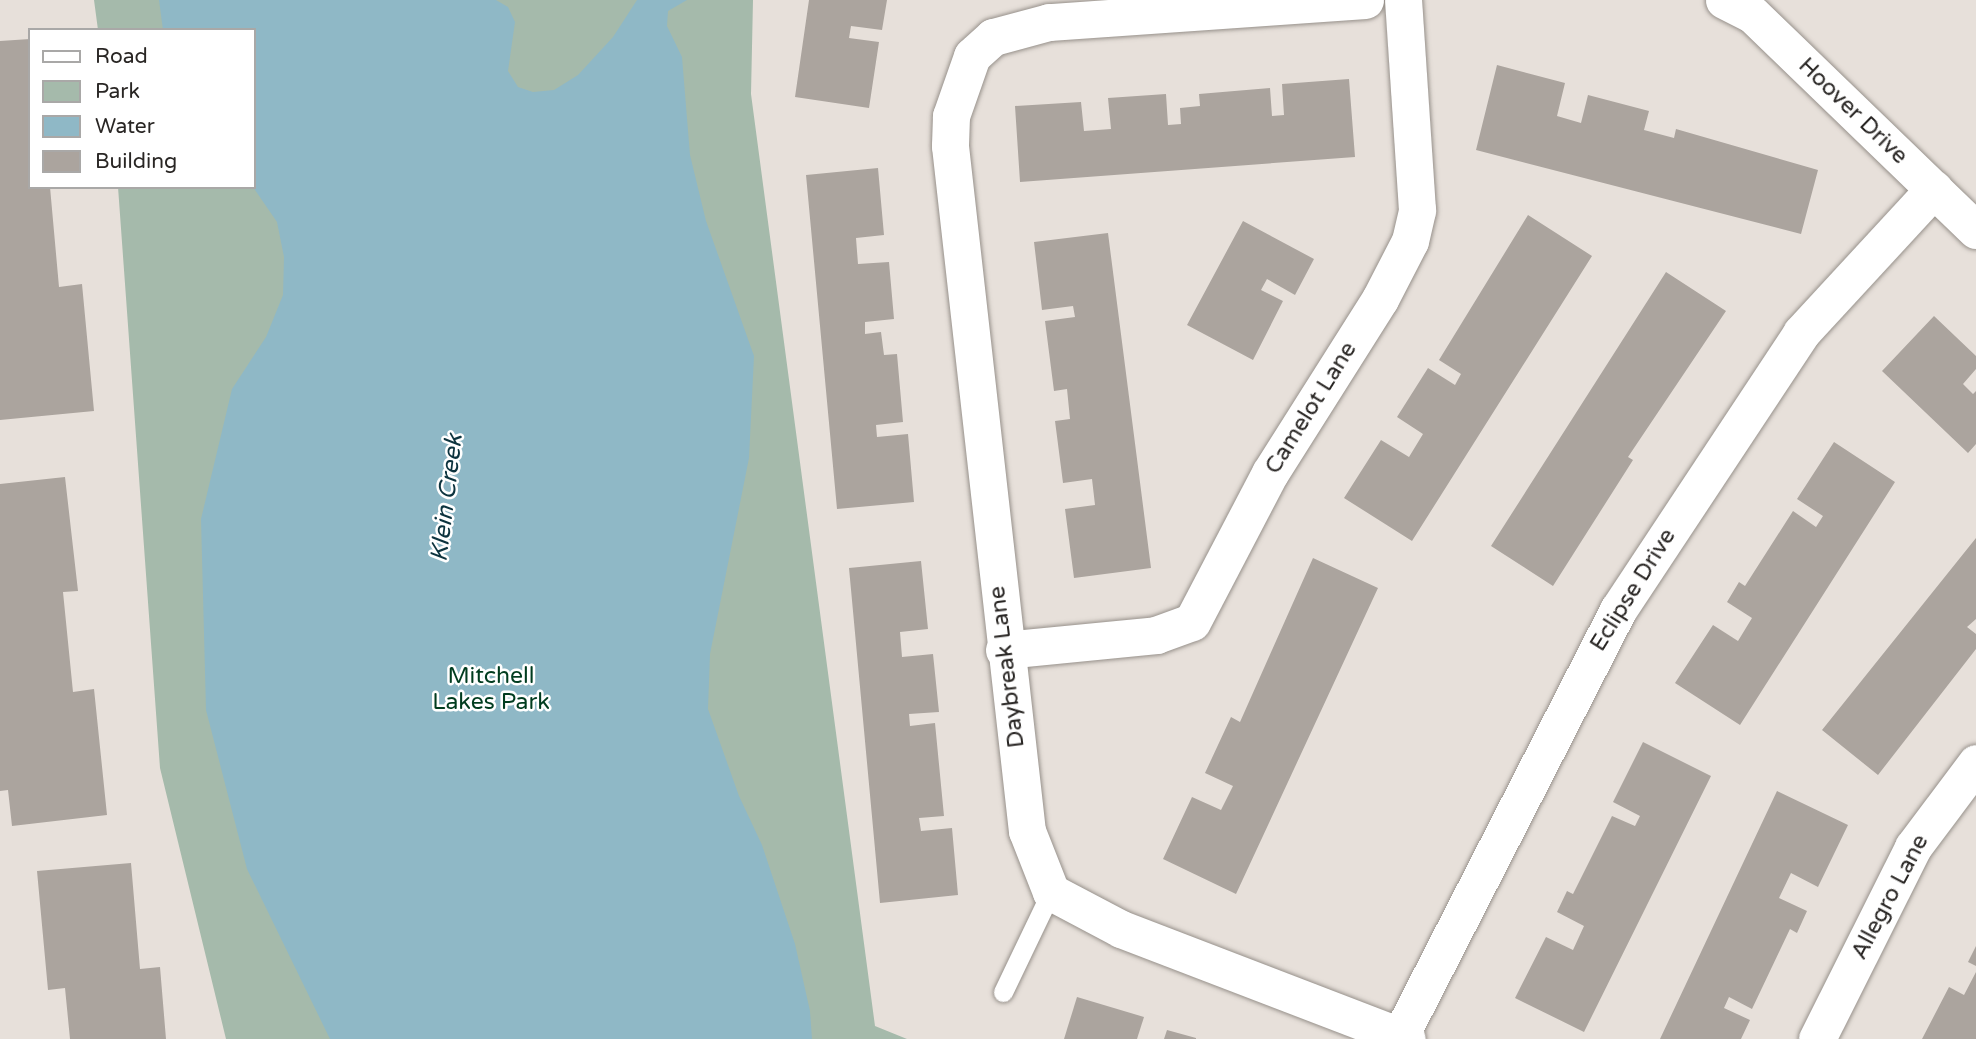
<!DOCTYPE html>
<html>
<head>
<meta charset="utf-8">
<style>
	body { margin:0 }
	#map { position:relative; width:1976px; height:1039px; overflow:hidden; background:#e7e0da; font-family:"Varela Round",sans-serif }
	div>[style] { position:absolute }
	.green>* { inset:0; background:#a5baab }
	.water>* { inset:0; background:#8fb8c6 }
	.building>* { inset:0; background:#aba49e }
	.roads { filter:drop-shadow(0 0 2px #97918b) drop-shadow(0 0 2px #97918b) }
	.lane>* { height:19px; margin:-9.5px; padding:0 9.5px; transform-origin:9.5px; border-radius:9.5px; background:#fff }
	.street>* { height:37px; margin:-18.5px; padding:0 18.5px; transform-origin:18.5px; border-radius:18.5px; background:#fff }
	span { translate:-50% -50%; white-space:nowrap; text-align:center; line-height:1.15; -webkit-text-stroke:5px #fff; paint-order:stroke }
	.street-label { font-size:23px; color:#292624 }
	.park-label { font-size:23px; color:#003c1f }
	.water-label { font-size:24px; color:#0c333e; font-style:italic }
	.legend { position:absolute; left:28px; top:28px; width:228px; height:161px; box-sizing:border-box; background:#fff; border:2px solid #a9a8a7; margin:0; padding:9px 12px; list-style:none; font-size:21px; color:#292624 }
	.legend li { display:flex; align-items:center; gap:14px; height:35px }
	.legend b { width:35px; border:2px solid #a9a8a7 }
</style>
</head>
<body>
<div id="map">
	<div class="green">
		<i style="clip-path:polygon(94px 0,753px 0,751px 94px,875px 1026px,907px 1039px,226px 1039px,160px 768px,118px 187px,254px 187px,254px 30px,98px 30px)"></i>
	</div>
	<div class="water">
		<i style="clip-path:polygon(159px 0,496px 0,508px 7px,515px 22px,508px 71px,518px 87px,533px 92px,554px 90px,578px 75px,613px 37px,637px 0,687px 0,668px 11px,667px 26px,682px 57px,690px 155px,706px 221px,754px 356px,749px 458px,710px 654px,708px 709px,739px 796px,762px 845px,795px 944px,810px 1011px,812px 1039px,330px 1039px,247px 869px,206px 710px,201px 519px,232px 389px,266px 337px,283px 295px,284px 257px,277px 222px,253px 187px,254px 30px,163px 30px)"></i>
	</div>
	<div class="building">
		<i style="clip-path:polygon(809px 0,887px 0,882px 30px,851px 26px,849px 38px,879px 42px,869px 108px,795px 97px)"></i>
		<i style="clip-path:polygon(30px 39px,30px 187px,50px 187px,59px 287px,82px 284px,94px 411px,0 420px,0 41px)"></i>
		<i style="clip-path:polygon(1497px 65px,1565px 83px,1557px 116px,1581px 123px,1588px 95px,1649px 111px,1644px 130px,1674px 138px,1676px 129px,1818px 170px,1801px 234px,1476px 150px)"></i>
		<i style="clip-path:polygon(1349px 79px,1355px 157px,1020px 182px,1015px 106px,1081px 102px,1084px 131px,1111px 129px,1108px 98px,1166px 94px,1168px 125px,1181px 124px,1180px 108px,1200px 106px,1199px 94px,1270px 88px,1272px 116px,1284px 115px,1282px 84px)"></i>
		<i style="clip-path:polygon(878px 168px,884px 235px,856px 238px,858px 264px,889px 262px,894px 319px,865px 322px,865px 334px,881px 332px,884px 355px,897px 354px,903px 422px,876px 425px,877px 437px,908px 434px,914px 502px,837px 509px,806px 175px)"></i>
		<i style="clip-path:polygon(1528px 215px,1592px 256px,1412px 541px,1344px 498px,1381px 440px,1409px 457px,1423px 434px,1397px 417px,1428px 368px,1455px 385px,1461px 374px,1439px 360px)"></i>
		<i style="clip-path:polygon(1243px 221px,1314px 259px,1295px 295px,1267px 279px,1261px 290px,1283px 301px,1253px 360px,1187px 325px)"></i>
		<i style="clip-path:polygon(1108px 233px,1151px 568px,1074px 578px,1065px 509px,1095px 505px,1092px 479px,1063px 483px,1055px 421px,1070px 419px,1067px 389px,1054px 391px,1045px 321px,1075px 317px,1073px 306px,1042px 310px,1034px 242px)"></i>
		<i style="clip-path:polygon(1666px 272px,1726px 311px,1628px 457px,1633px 460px,1553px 586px,1491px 546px)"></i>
		<i style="clip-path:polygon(1934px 316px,1976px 356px,1976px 369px,1963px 384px,1973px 394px,1976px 391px,1976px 444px,1968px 453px,1882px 371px)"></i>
		<i style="clip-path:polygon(1834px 442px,1895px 482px,1740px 725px,1675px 683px,1713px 625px,1738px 641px,1752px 618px,1727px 602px,1739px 582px,1745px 586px,1793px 511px,1816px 527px,1823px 516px,1797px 499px)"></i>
		<i style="clip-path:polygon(65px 477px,78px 591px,63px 592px,73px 692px,94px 689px,107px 815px,12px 826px,8px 790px,0 791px,0 484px)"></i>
		<i style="clip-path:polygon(1976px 538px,1976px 619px,1967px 627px,1976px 634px,1976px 649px,1878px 775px,1822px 730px)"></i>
		<i style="clip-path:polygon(1313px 558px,1378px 588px,1236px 894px,1163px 859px,1192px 797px,1221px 810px,1233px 786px,1205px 773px,1231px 717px,1240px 722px)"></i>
		<i style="clip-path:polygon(921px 561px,928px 629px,900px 632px,902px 657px,933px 654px,939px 712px,909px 714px,910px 726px,935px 723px,944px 816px,919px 818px,921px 831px,952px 828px,958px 895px,880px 903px,849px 568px)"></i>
		<i style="clip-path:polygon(1643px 742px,1711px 776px,1584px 1032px,1515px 998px,1546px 937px,1573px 950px,1584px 926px,1557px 912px,1567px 891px,1573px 894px,1612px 816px,1635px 826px,1640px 816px,1613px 802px)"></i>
		<i style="clip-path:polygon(1777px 791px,1848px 825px,1818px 887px,1791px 873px,1779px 898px,1807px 911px,1797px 933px,1790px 929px,1752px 1009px,1729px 997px,1724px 1008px,1750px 1020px,1741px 1039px,1660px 1039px)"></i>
		<i style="clip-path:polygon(131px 863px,140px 969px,160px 967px,166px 1039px,70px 1039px,65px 988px,48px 990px,37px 871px)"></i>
		<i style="clip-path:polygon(1976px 946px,1976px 966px,1968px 962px)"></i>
		<i style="clip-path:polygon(1976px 972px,1976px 1039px,1922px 1039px,1949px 987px,1964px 995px)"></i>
		<i style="clip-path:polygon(1077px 997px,1144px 1017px,1137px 1039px,1064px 1039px)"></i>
		<i style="clip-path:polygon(1167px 1030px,1196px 1038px,1196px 1039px,1164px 1039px)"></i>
	</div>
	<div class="roads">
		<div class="lane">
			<i style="left:1003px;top:992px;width:111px;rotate:-64.4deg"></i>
		</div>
		<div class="street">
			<i style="left:1365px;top:0;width:317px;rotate:176deg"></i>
			<i style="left:1049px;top:22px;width:58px;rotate:165deg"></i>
			<i style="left:993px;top:37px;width:28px;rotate:138deg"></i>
			<i style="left:972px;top:56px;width:64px;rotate:109.3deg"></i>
			<i style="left:951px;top:116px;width:30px;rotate:92deg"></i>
			<i style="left:950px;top:146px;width:689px;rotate:83.59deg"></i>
			<i style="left:1027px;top:831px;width:66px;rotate:68.5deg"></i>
			<i style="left:1051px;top:892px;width:79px;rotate:27.9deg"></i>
			<i style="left:1121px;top:929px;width:306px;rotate:21deg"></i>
			<i style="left:1724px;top:0;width:31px;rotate:27deg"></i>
			<i style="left:1752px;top:14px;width:311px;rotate:44deg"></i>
			<i style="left:1004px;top:650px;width:153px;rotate:-5.6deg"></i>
			<i style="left:1156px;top:635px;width:38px;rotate:-20deg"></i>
			<i style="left:1192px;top:622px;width:168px;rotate:-62.4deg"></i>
			<i style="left:1270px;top:473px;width:206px;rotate:-57.7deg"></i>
			<i style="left:1380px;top:299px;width:65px;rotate:-62.7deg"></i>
			<i style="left:1410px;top:241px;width:32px;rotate:-77deg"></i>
			<i style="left:1417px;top:210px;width:210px;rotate:-93.8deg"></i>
			<i style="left:1400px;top:1036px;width:479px;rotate:-62.9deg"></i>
			<i style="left:1618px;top:610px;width:332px;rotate:-56.5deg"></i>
			<i style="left:1801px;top:333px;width:196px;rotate:-47.3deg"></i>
			<i style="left:1817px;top:1039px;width:215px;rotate:-63.4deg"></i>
			<i style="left:1913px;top:847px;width:105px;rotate:-53.1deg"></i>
		</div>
	</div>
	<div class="street-label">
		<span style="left:1853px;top:111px;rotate:44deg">Hoover Drive</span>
		<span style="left:1311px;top:408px;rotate:-58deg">Camelot Lane</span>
		<span style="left:1633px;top:590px;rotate:-58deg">Eclipse Drive</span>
		<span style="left:1007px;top:667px;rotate:-97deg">Daybreak Lane</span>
		<span style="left:1890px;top:897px;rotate:-62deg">Allegro Lane</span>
	</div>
	<div class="park-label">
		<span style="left:491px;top:689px">Mitchell<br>Lakes Park</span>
	</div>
	<div class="water-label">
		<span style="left:447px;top:498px;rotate:-83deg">Klein Creek</span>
	</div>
	<ul class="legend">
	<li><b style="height:9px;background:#fff"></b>Road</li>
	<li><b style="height:19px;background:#a5baab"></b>Park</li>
	<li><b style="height:19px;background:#8fb8c6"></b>Water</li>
	<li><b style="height:19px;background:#aba49e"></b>Building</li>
	</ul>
</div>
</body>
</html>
